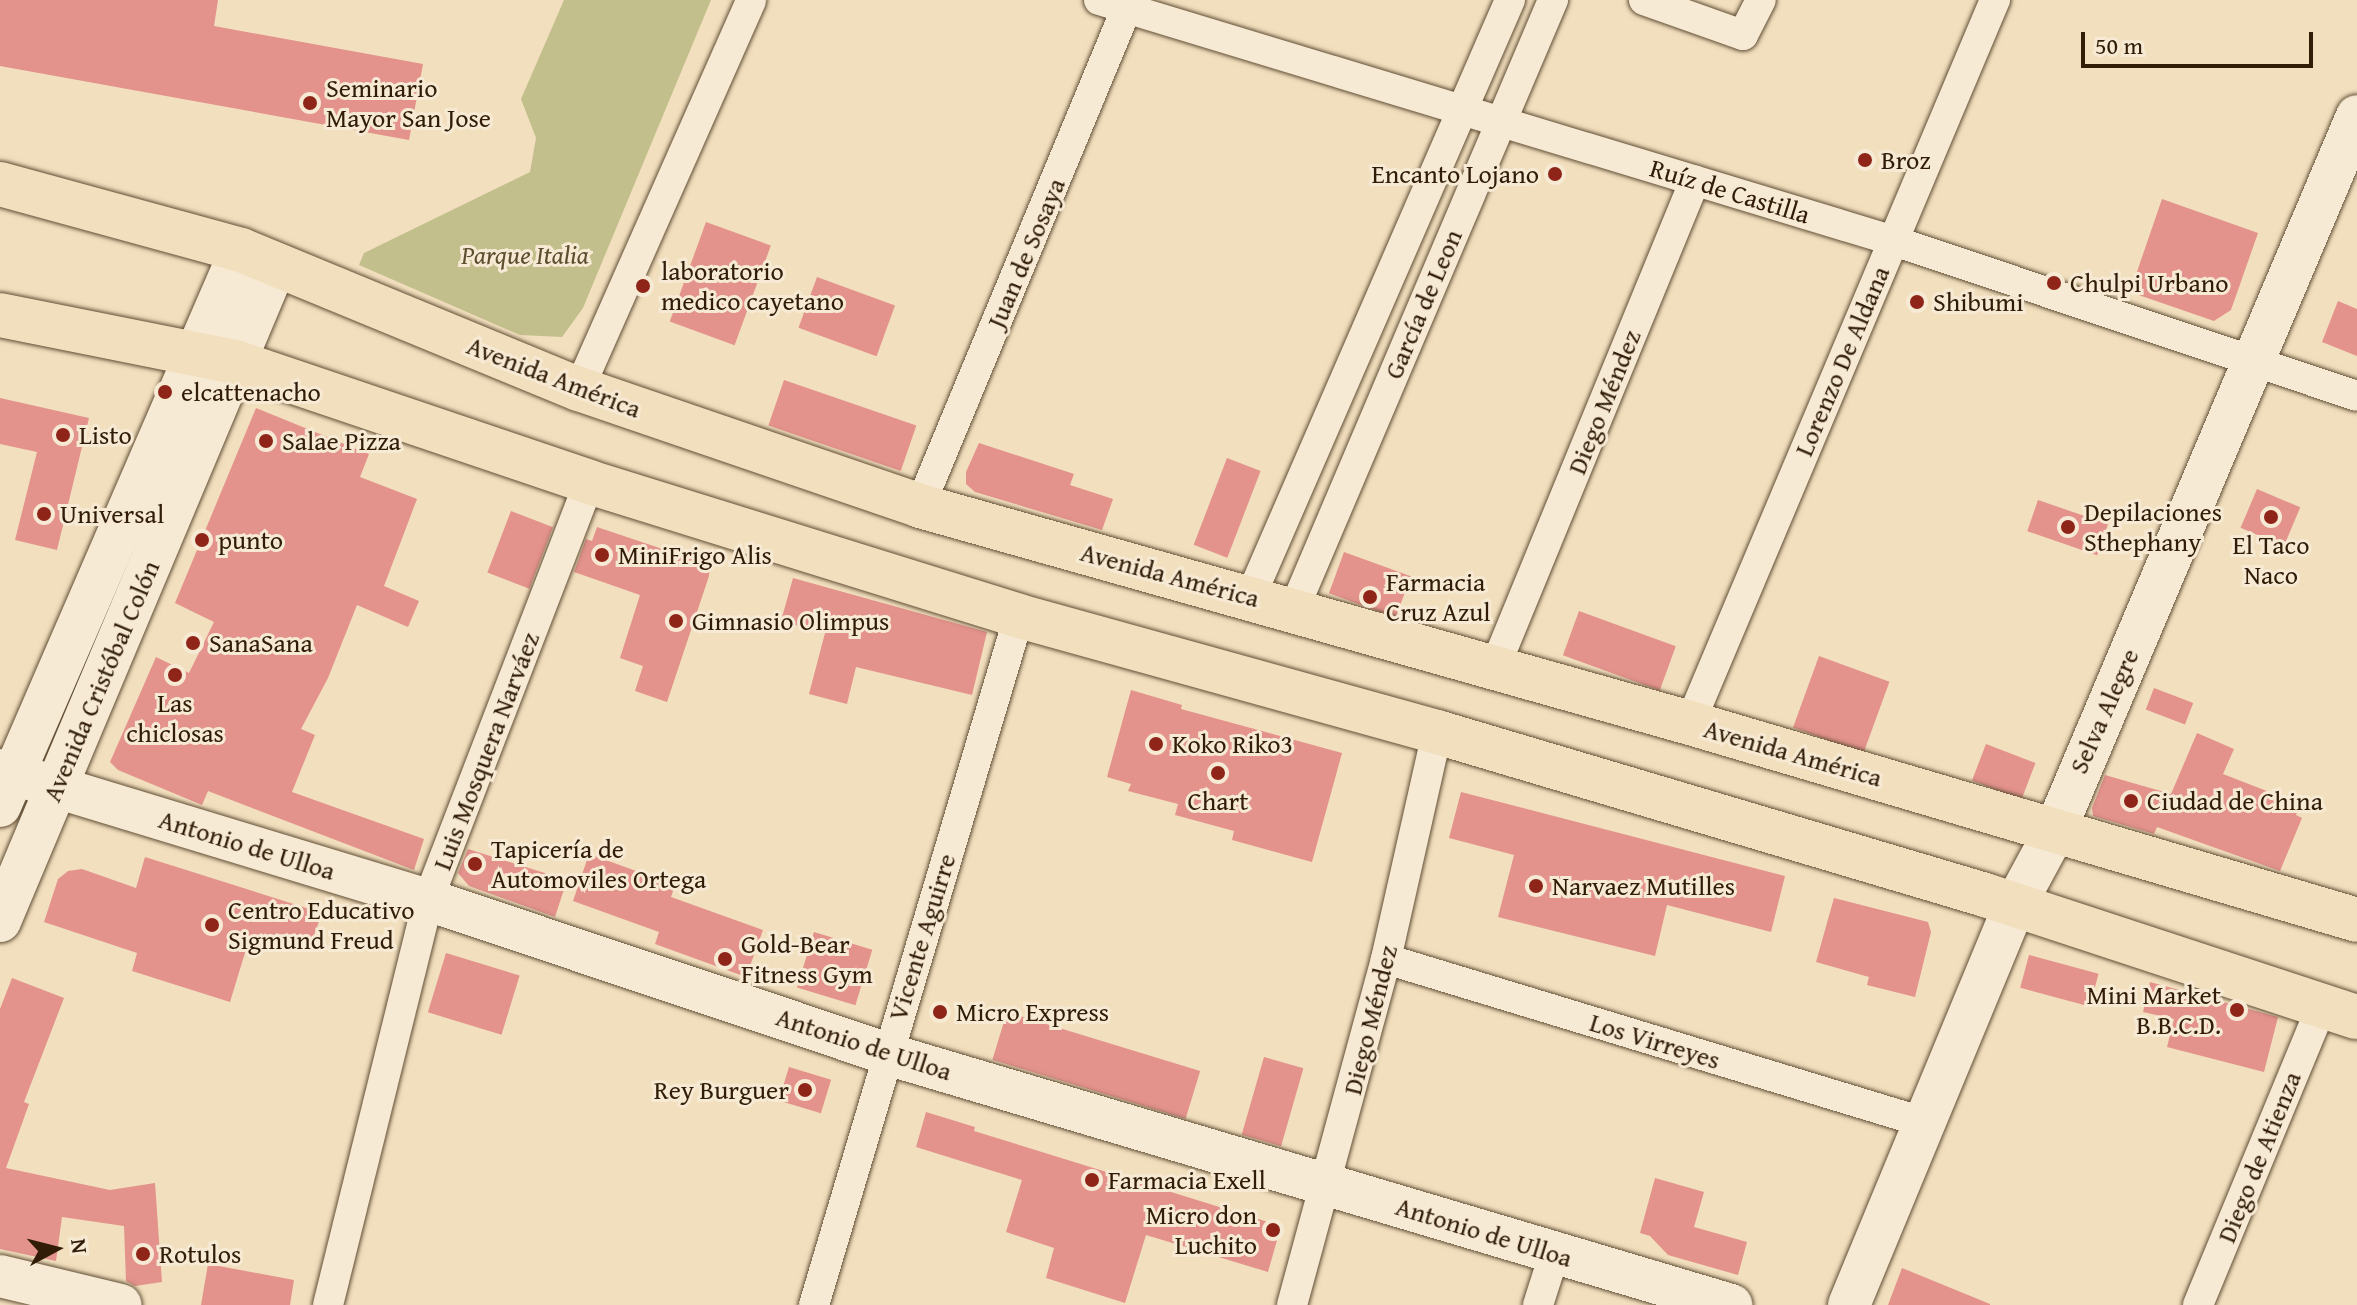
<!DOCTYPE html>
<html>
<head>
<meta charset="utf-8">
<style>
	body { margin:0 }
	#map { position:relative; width:2357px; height:1305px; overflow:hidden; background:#f2dfbe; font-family:"Gentium Book Plus",serif }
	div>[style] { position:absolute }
	.green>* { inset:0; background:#c3bf8c }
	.building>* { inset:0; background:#e3928c; transform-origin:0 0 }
	.roads { filter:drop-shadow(0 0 2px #614e35) drop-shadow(0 0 2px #614e35) }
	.street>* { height:30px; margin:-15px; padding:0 15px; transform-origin:15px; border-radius:15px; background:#f7ead5 }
	.secondary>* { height:42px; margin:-21px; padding:0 21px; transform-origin:21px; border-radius:21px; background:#f7ead5 }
	.primary>* { height:44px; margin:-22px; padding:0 22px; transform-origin:22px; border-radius:22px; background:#f2dfbe }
	.dots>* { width:22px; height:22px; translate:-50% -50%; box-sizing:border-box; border:4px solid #f7ead5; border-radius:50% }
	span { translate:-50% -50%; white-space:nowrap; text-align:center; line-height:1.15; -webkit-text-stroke:6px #f7ead5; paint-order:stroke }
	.poi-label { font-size:26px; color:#311d07 }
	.left { translate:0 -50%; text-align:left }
	.right { translate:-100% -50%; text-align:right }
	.street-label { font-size:26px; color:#311d07 }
	.park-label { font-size:26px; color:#5d4e2f; font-style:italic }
	.north { position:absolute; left:16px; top:1209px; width:80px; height:80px; -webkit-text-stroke:6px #f7ead5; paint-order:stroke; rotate:83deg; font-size:22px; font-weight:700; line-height:32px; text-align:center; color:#311d07 }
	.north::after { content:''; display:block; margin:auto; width:28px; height:36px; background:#311d07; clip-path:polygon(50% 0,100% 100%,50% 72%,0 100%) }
	.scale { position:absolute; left:2081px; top:32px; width:232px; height:36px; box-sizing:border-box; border:4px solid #311d07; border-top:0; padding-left:10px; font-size:24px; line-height:28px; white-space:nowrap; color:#311d07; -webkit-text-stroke:6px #f7ead5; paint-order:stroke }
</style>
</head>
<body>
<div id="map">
	<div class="green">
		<i style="clip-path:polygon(564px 0,711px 0,583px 308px,562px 337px,520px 335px,359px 265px,364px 253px,530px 172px,536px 138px,521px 99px)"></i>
	</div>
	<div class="building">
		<i style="clip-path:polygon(0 0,218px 0,214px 26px,423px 64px,409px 140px,0 66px)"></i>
		<i style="clip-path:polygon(2162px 199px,2258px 233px,2231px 310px,2214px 321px,2130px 292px)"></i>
		<i style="left:706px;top:222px;width:69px;height:106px;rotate:20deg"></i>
		<i style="left:817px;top:277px;width:83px;height:54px;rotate:20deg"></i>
		<i style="clip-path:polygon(2338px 301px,2357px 309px,2357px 356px,2322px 342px)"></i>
		<i style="left:784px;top:380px;width:140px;height:48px;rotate:19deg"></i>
		<i style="clip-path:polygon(0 398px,89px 418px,57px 550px,15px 540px,37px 452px,0 444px)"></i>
		<i style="clip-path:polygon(256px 408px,369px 454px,360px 477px,417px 499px,384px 586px,419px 601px,408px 627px,357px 605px,328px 678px,301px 729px,315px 735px,292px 792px,424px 839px,414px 870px,208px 791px,202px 805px,118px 770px,110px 762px,156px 657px,189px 673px,214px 622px,175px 603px)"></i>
		<i style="clip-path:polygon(979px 443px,1074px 474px,1070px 485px,1113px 499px,1102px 530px,975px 492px,966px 484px,966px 472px)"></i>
		<i style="left:1227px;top:458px;width:36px;height:93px;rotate:21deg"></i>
		<i style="left:2257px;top:489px;width:47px;height:42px;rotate:23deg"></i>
		<i style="left:2038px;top:500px;width:74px;height:33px;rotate:19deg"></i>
		<i style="left:511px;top:511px;width:45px;height:66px;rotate:21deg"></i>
		<i style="clip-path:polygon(597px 527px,710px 565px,709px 576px,667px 702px,635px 691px,643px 666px,620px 658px,640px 595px,574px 572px,586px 539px,592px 541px)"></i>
		<i style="left:1344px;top:552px;width:71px;height:44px;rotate:20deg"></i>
		<i style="clip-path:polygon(793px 578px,987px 632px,972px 695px,856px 667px,847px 704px,809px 694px,825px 633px,781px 621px)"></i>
		<i style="left:1579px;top:611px;width:103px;height:47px;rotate:20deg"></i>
		<i style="left:1819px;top:656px;width:75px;height:76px;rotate:20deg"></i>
		<i style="left:2154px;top:688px;width:42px;height:23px;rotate:21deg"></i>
		<i style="clip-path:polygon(1131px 690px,1182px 705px,1181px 709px,1342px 753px,1312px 862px,1232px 840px,1234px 831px,1175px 815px,1178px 804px,1128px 791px,1131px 784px,1107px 777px)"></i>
		<i style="clip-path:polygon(2197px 733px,2234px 749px,2223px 774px,2300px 804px,2296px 815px,2302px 818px,2280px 871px,2157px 827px,2154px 834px,2093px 816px,2092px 808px,2105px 775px,2171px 794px)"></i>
		<i style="left:1986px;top:744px;width:53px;height:39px;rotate:21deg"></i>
		<i style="clip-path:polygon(1461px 792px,1785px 876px,1771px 932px,1667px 905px,1655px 956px,1498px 917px,1514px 855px,1449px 838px)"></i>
		<i style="clip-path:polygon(468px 849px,567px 880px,555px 917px,469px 886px,458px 873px)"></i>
		<i style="clip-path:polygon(589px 854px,675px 885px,671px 897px,763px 930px,746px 977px,655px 944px,659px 932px,573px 901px)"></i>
		<i style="clip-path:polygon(145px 857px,322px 913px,311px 944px,276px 933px,270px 950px,248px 943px,230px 1002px,132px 971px,137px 953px,44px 922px,58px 879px,68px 871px,82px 869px,136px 888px)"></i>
		<i style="clip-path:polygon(1834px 898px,1928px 922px,1931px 932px,1915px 997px,1867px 985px,1869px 977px,1816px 962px)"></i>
		<i style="left:814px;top:932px;width:61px;height:58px;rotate:17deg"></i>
		<i style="left:446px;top:953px;width:77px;height:62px;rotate:17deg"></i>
		<i style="left:2029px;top:955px;width:72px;height:34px;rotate:15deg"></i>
		<i style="clip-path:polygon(12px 978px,64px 998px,24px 1102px,29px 1104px,6px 1168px,110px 1190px,155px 1183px,162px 1282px,135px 1286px,126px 1281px,124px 1226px,62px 1217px,56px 1261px,0 1249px,0 1009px)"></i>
		<i style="clip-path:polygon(2150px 982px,2278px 1017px,2264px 1072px,2167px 1047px,2174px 1019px,2143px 1012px)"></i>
		<i style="left:1007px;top:1012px;width:202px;height:50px;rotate:17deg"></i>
		<i style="left:1264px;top:1057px;width:41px;height:81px;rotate:16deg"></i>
		<i style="left:789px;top:1067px;width:44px;height:35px;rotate:17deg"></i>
		<i style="clip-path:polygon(926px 1112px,975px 1127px,974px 1131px,1281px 1226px,1268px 1272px,1146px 1235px,1125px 1303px,1046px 1278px,1054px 1248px,1006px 1232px,1022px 1180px,916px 1147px)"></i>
		<i style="clip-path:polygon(1655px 1178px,1704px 1192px,1694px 1227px,1747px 1242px,1738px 1275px,1668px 1255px,1650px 1236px,1640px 1233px)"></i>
		<i style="clip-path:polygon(208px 1264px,294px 1280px,290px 1305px,201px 1305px)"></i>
		<i style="clip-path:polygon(1902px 1268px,1990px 1304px,1990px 1305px,1888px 1305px)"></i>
	</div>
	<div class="roads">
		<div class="street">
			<i style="left:1099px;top:0;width:831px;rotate:16.86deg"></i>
			<i style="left:1894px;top:241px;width:488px;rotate:18.5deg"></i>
			<i style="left:1644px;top:0;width:105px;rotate:19.5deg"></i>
			<i style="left:1743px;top:35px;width:39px;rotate:-63deg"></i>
			<i style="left:579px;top:389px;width:425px;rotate:-66.1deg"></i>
			<i style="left:920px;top:506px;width:548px;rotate:-67.46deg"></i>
			<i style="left:1250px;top:598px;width:652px;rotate:-66.5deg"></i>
			<i style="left:1294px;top:609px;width:662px;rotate:-66.96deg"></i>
			<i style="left:1495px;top:667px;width:526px;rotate:-67.67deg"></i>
			<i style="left:1690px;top:723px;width:785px;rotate:-67.13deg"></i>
			<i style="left:1386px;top:959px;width:561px;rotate:16.89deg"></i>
			<i style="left:328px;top:1305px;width:417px;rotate:-76.1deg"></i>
			<i style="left:428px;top:900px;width:448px;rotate:-68.9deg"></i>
			<i style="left:814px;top:1305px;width:719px;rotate:-73.43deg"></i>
			<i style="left:1292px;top:1305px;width:359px;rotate:-74.8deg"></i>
			<i style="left:1386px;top:959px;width:233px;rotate:-77.3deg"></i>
			<i style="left:1538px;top:1305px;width:52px;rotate:-72.3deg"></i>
			<i style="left:2198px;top:1305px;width:321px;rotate:-67.5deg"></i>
		</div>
		<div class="secondary">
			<i style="left:0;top:770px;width:447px;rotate:16.9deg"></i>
			<i style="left:428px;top:900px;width:484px;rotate:18.5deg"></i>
			<i style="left:887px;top:1054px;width:881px;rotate:16.56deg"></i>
			<i style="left:0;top:806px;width:606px;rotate:-66.57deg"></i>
			<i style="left:0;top:921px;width:712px;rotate:-67.18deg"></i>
			<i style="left:0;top:1276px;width:124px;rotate:13.5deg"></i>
			<i style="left:1849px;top:1305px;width:433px;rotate:-67.5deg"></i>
			<i style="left:2015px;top:905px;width:84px;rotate:-61.6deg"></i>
			<i style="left:2055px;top:831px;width:776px;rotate:-67.1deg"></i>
		</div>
		<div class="primary">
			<i style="left:0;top:184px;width:250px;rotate:15.3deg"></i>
			<i style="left:241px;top:250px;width:365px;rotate:22.4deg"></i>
			<i style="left:579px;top:389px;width:361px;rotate:18.9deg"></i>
			<i style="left:920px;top:506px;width:800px;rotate:15.74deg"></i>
			<i style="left:1690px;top:723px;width:695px;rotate:16.45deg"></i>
			<i style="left:0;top:315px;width:240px;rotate:11.3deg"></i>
			<i style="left:235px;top:362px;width:374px;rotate:18.7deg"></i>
			<i style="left:589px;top:482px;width:450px;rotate:17.3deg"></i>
			<i style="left:1019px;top:616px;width:434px;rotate:15.5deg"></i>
			<i style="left:1437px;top:732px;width:572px;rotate:16.56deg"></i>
			<i style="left:1985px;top:895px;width:391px;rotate:18.2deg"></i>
		</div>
	</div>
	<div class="dots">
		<i style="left:310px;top:103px;background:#8f2418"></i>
		<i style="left:1865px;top:160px;background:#8f2418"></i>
		<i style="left:1555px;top:174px;background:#8f2418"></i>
		<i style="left:2054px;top:283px;background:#8f2418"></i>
		<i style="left:643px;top:286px;background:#8f2418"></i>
		<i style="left:1917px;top:302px;background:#8f2418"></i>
		<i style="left:165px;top:392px;background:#8f2418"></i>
		<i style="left:63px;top:435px;background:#8f2418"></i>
		<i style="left:266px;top:441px;background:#8f2418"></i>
		<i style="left:44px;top:514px;background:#8f2418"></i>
		<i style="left:2271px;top:517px;background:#8f2418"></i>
		<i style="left:2068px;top:527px;background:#8f2418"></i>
		<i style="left:202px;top:540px;background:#8f2418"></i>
		<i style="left:602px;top:555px;background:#8f2418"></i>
		<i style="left:1370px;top:597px;background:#8f2418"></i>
		<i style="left:676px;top:621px;background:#8f2418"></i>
		<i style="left:193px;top:643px;background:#8f2418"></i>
		<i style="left:175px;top:675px;background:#8f2418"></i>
		<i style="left:1156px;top:744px;background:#8f2418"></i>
		<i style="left:1218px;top:773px;background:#8f2418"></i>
		<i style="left:2131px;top:801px;background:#8f2418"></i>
		<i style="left:475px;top:864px;background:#8f2418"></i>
		<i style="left:1536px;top:886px;background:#8f2418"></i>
		<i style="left:212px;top:925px;background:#8f2418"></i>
		<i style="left:725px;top:959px;background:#8f2418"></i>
		<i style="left:2237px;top:1010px;background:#8f2418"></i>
		<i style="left:940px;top:1012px;background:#8f2418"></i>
		<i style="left:805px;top:1090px;background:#8f2418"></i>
		<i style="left:1092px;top:1180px;background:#8f2418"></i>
		<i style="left:1273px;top:1230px;background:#8f2418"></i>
		<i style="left:143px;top:1254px;background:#8f2418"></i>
	</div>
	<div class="poi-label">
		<span class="left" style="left:326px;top:103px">Seminario<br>Mayor San Jose</span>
		<span class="left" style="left:1881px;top:160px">Broz</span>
		<span class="right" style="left:1539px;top:174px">Encanto Lojano</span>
		<span class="left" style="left:661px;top:286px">laboratorio<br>medico cayetano</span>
		<span class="left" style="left:2070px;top:283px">Chulpi Urbano</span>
		<span class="left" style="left:1933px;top:302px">Shibumi</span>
		<span class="left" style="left:181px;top:392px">elcattenacho</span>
		<span class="left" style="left:79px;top:435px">Listo</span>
		<span class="left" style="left:282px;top:441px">Salae Pizza</span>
		<span class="left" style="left:2084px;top:527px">Depilaciones<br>Sthephany</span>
		<span class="left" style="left:60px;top:514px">Universal</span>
		<span class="left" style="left:218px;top:540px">punto</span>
		<span style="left:2271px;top:560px">El Taco<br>Naco</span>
		<span class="left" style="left:618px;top:555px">MiniFrigo Alis</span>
		<span class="left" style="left:1386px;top:597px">Farmacia<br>Cruz Azul</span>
		<span class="left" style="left:692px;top:621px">Gimnasio Olimpus</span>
		<span class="left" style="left:209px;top:643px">SanaSana</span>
		<span style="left:175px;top:718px">Las<br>chiclosas</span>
		<span class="left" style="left:1172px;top:744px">Koko Riko3</span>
		<span style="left:1218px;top:801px">Chart</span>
		<span class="left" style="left:2147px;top:801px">Ciudad de China</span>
		<span class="left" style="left:491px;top:864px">Tapicería de<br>Automoviles Ortega</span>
		<span class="left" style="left:1552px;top:886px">Narvaez Mutilles</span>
		<span class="left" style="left:228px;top:925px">Centro Educativo<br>Sigmund Freud</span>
		<span class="left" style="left:741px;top:959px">Gold-Bear<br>Fitness Gym</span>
		<span class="right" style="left:2221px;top:1010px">Mini Market<br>B.B.C.D.</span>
		<span class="left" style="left:956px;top:1012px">Micro Express</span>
		<span class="right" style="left:789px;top:1090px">Rey Burguer</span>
		<span class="left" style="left:1108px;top:1180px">Farmacia Exell</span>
		<span class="right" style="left:1257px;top:1230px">Micro don<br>Luchito</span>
		<span class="left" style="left:159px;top:1254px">Rotulos</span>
	</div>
	<div class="street-label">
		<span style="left:1730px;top:191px;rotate:17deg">Ruíz de Castilla</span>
		<span style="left:1026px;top:253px;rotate:-67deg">Juan de Sosaya</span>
		<span style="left:1423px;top:304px;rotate:-67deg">García de Leon</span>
		<span style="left:1842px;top:361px;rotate:-67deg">Lorenzo De Aldana</span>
		<span style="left:554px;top:377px;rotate:21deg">Avenida América</span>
		<span style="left:1604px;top:402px;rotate:-68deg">Diego Méndez</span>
		<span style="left:1170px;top:575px;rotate:15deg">Avenida América</span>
		<span style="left:101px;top:681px;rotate:-67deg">Avenida Cristóbal Colón</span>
		<span style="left:2104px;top:711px;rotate:-66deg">Selva Alegre</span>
		<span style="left:486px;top:751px;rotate:-69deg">Luis Mosquera Narváez</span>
		<span style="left:1793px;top:753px;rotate:16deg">Avenida América</span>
		<span style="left:247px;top:845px;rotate:17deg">Antonio de Ulloa</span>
		<span style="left:922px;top:937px;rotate:-73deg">Vicente Aguirre</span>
		<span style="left:1370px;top:1020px;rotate:-76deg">Diego Méndez</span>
		<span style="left:1655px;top:1041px;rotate:17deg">Los Virreyes</span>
		<span style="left:864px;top:1044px;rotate:18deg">Antonio de Ulloa</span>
		<span style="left:2259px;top:1157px;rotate:-68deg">Diego de Atienza</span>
		<span style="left:1484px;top:1232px;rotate:17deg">Antonio de Ulloa</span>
	</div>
	<div class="park-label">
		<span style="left:525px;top:255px">Parque Italia</span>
	</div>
	<div class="north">N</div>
	<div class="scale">50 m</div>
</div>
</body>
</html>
